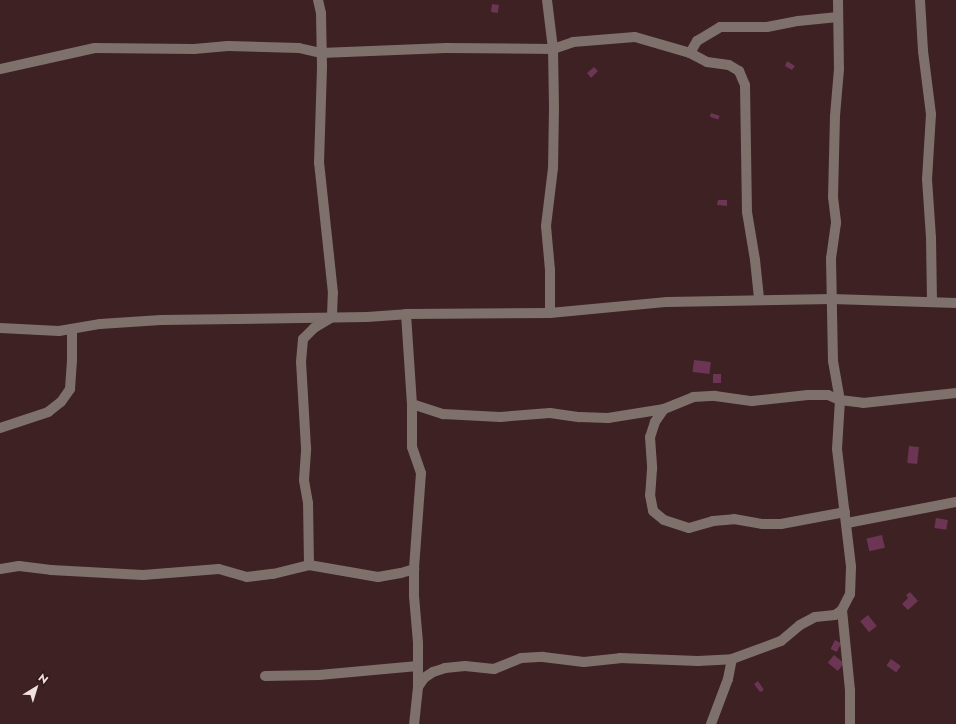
<!DOCTYPE html>
<html>
<head>
<meta charset="utf-8">
<style>
	body { margin:0 }
	#map { position:relative; width:956px; height:724px; overflow:hidden; background:#3d2123; font-family:Jost,sans-serif }
	div>[style] { position:absolute }
	.building>* { inset:0; background:#6b3553; transform-origin:0 0 }
	.minor>* { height:10px; margin:-5px; padding:0 5px; transform-origin:5px; border-radius:5px; background:#7e706a }
	span { translate:-50% -50%; white-space:nowrap; text-align:center; line-height:1.15; -webkit-text-stroke:3px #321819; paint-order:stroke }
	.north { position:absolute; left:16px; top:668px; width:40px; height:40px; -webkit-text-stroke:3px #321819; paint-order:stroke; rotate:38deg; font-size:11px; font-weight:700; line-height:16px; text-align:center; color:#f3e0e0 }
	.north::after { content:''; display:block; margin:auto; width:14px; height:18px; background:#f3e0e0; clip-path:polygon(50% 0,100% 100%,50% 72%,0 100%) }
</style>
</head>
<body>
<div id="map">
	<div class="building">
		<i style="left:492px;top:4px;width:7px;height:8px;rotate:8deg"></i>
		<i style="clip-path:polygon(787px 61px,795px 66px,792px 70px,785px 66px)"></i>
		<i style="clip-path:polygon(594px 67px,598px 71px,591px 78px,587px 73px)"></i>
		<i style="left:711px;top:113px;width:9px;height:4px;rotate:18deg"></i>
		<i style="clip-path:polygon(718px 200px,727px 200px,727px 206px,717px 205px)"></i>
		<i style="left:694px;top:360px;width:17px;height:12px;rotate:7deg"></i>
		<i style="left:721px;top:374px;width:9px;height:8px;rotate:90deg"></i>
		<i style="left:909px;top:446px;width:10px;height:17px;rotate:6deg"></i>
		<i style="left:936px;top:518px;width:12px;height:10px;rotate:9deg"></i>
		<i style="left:882px;top:535px;width:13px;height:16px;rotate:77deg"></i>
		<i style="clip-path:polygon(910px 592px,918px 601px,908px 610px,902px 604px,908px 598px,906px 595px)"></i>
		<i style="left:868px;top:615px;width:14px;height:10px;rotate:51deg"></i>
		<i style="left:835px;top:640px;width:7px;height:10px;rotate:27deg"></i>
		<i style="left:834px;top:655px;width:13px;height:10px;rotate:39deg"></i>
		<i style="left:891px;top:659px;width:12px;height:8px;rotate:35deg"></i>
		<i style="clip-path:polygon(758px 681px,764px 690px,760px 692px,754px 684px)"></i>
	</div>
	<div class="minor">
		<i style="left:547px;top:0;width:49px;rotate:83deg"></i>
		<i style="left:553px;top:49px;width:58px;rotate:89deg"></i>
		<i style="left:554px;top:107px;width:61px;rotate:90.9deg"></i>
		<i style="left:553px;top:168px;width:58px;rotate:96.9deg"></i>
		<i style="left:546px;top:226px;width:44px;rotate:84.8deg"></i>
		<i style="left:550px;top:270px;width:43px;rotate:90deg"></i>
		<i style="left:838px;top:0;width:69px;rotate:89.2deg"></i>
		<i style="left:839px;top:69px;width:47px;rotate:94.9deg"></i>
		<i style="left:835px;top:116px;width:81px;rotate:91.4deg"></i>
		<i style="left:833px;top:197px;width:26px;rotate:83deg"></i>
		<i style="left:836px;top:223px;width:35px;rotate:98deg"></i>
		<i style="left:831px;top:258px;width:103px;rotate:88.9deg"></i>
		<i style="left:833px;top:361px;width:40px;rotate:80deg"></i>
		<i style="left:840px;top:400px;width:49px;rotate:93.5deg"></i>
		<i style="left:837px;top:449px;width:119px;rotate:83.2deg"></i>
		<i style="left:851px;top:567px;width:27px;rotate:92deg"></i>
		<i style="left:850px;top:594px;width:18px;rotate:117deg"></i>
		<i style="left:842px;top:610px;width:80px;rotate:84.3deg"></i>
		<i style="left:850px;top:690px;width:34px;rotate:90deg"></i>
		<i style="left:920px;top:0;width:51px;rotate:86.6deg"></i>
		<i style="left:923px;top:51px;width:64px;rotate:82.8deg"></i>
		<i style="left:931px;top:114px;width:65px;rotate:93.5deg"></i>
		<i style="left:927px;top:179px;width:59px;rotate:86.1deg"></i>
		<i style="left:931px;top:238px;width:64px;rotate:89.1deg"></i>
		<i style="left:690px;top:53px;width:14px;rotate:-60deg"></i>
		<i style="left:697px;top:41px;width:27px;rotate:-31deg"></i>
		<i style="left:720px;top:27px;width:47px"></i>
		<i style="left:767px;top:27px;width:32px;rotate:-11deg"></i>
		<i style="left:798px;top:21px;width:40px;rotate:-5.7deg"></i>
		<i style="left:0;top:69px;width:97px;rotate:-12.5deg"></i>
		<i style="left:95px;top:48px;width:99px;rotate:0.6deg"></i>
		<i style="left:194px;top:49px;width:34px;rotate:-5deg"></i>
		<i style="left:228px;top:46px;width:71px;rotate:1.6deg"></i>
		<i style="left:299px;top:48px;width:23px;rotate:13deg"></i>
		<i style="left:321px;top:53px;width:125px;rotate:-2.3deg"></i>
		<i style="left:446px;top:48px;width:107px;rotate:0.5deg"></i>
		<i style="left:553px;top:49px;width:21px;rotate:-19deg"></i>
		<i style="left:573px;top:42px;width:62px;rotate:-4.6deg"></i>
		<i style="left:635px;top:37px;width:57px;rotate:16.2deg"></i>
		<i style="left:690px;top:53px;width:19px;rotate:28deg"></i>
		<i style="left:707px;top:62px;width:22px;rotate:8deg"></i>
		<i style="left:729px;top:65px;width:12px;rotate:31deg"></i>
		<i style="left:739px;top:71px;width:15px;rotate:67deg"></i>
		<i style="left:745px;top:85px;width:127px;rotate:89.1deg"></i>
		<i style="left:747px;top:212px;width:49px;rotate:80.5deg"></i>
		<i style="left:755px;top:260px;width:39px;rotate:84deg"></i>
		<i style="left:406px;top:314px;width:90px;rotate:86.2deg"></i>
		<i style="left:412px;top:404px;width:43px;rotate:90deg"></i>
		<i style="left:412px;top:447px;width:28px;rotate:71deg"></i>
		<i style="left:421px;top:473px;width:96px;rotate:94.2deg"></i>
		<i style="left:414px;top:569px;width:27px;rotate:90deg"></i>
		<i style="left:414px;top:596px;width:47px;rotate:85.1deg"></i>
		<i style="left:418px;top:643px;width:44px;rotate:90deg"></i>
		<i style="left:418px;top:687px;width:37px;rotate:96deg"></i>
		<i style="left:0;top:328px;width:59px;rotate:2.9deg"></i>
		<i style="left:59px;top:331px;width:42px;rotate:-9.7deg"></i>
		<i style="left:100px;top:324px;width:61px;rotate:-3.8deg"></i>
		<i style="left:161px;top:320px;width:206px;rotate:-0.8deg"></i>
		<i style="left:367px;top:317px;width:39px;rotate:-4deg"></i>
		<i style="left:406px;top:314px;width:144px;rotate:-0.4deg"></i>
		<i style="left:550px;top:313px;width:118px;rotate:-5.4deg"></i>
		<i style="left:667px;top:302px;width:165px;rotate:-1deg"></i>
		<i style="left:832px;top:299px;width:124px;rotate:1.8deg"></i>
		<i style="left:412px;top:404px;width:33px;rotate:18deg"></i>
		<i style="left:443px;top:414px;width:57px;rotate:3deg"></i>
		<i style="left:500px;top:417px;width:50px;rotate:-4.6deg"></i>
		<i style="left:550px;top:413px;width:30px;rotate:8deg"></i>
		<i style="left:580px;top:417px;width:28px;rotate:2deg"></i>
		<i style="left:608px;top:418px;width:57px;rotate:-9.1deg"></i>
		<i style="left:664px;top:409px;width:31px;rotate:-22deg"></i>
		<i style="left:693px;top:397px;width:22px;rotate:-3deg"></i>
		<i style="left:715px;top:396px;width:37px;rotate:8deg"></i>
		<i style="left:752px;top:401px;width:56px;rotate:-6.1deg"></i>
		<i style="left:808px;top:395px;width:20px"></i>
		<i style="left:828px;top:395px;width:13px;rotate:23deg"></i>
		<i style="left:840px;top:400px;width:23px;rotate:7deg"></i>
		<i style="left:863px;top:403px;width:94px;rotate:-6.1deg"></i>
		<i style="left:664px;top:409px;width:16px;rotate:125deg"></i>
		<i style="left:655px;top:422px;width:16px;rotate:108deg"></i>
		<i style="left:650px;top:437px;width:32px;rotate:86deg"></i>
		<i style="left:652px;top:469px;width:26px;rotate:94deg"></i>
		<i style="left:650px;top:495px;width:16px;rotate:79deg"></i>
		<i style="left:653px;top:511px;width:14px;rotate:39deg"></i>
		<i style="left:664px;top:520px;width:26px;rotate:18deg"></i>
		<i style="left:689px;top:528px;width:25px;rotate:-16deg"></i>
		<i style="left:713px;top:521px;width:21px;rotate:-5deg"></i>
		<i style="left:734px;top:519px;width:28px;rotate:10deg"></i>
		<i style="left:762px;top:524px;width:19px"></i>
		<i style="left:781px;top:524px;width:65px;rotate:-10.6deg"></i>
		<i style="left:0;top:428px;width:51px;rotate:-18.4deg"></i>
		<i style="left:48px;top:412px;width:16px;rotate:-38deg"></i>
		<i style="left:61px;top:402px;width:16px;rotate:-55deg"></i>
		<i style="left:70px;top:389px;width:29px;rotate:-86deg"></i>
		<i style="left:72px;top:360px;width:31px;rotate:-90deg"></i>
		<i style="left:847px;top:523px;width:111px;rotate:-10.9deg"></i>
		<i style="left:309px;top:565px;width:62px;rotate:-90.9deg"></i>
		<i style="left:308px;top:503px;width:23px;rotate:-100deg"></i>
		<i style="left:304px;top:480px;width:32px;rotate:-86deg"></i>
		<i style="left:306px;top:448px;width:86px;rotate:-93.3deg"></i>
		<i style="left:301px;top:362px;width:23px;rotate:-85deg"></i>
		<i style="left:303px;top:339px;width:16px;rotate:-45deg"></i>
		<i style="left:314px;top:328px;width:21px;rotate:-31deg"></i>
		<i style="left:332px;top:317px;width:24px;rotate:-88deg"></i>
		<i style="left:333px;top:293px;width:131px;rotate:-96.1deg"></i>
		<i style="left:319px;top:163px;width:97px;rotate:-88.2deg"></i>
		<i style="left:322px;top:66px;width:53px;rotate:-91.1deg"></i>
		<i style="left:321px;top:13px;width:13px;rotate:-103deg"></i>
		<i style="left:0;top:569px;width:19px;rotate:-9deg"></i>
		<i style="left:19px;top:566px;width:32px;rotate:7deg"></i>
		<i style="left:51px;top:570px;width:92px;rotate:3.1deg"></i>
		<i style="left:143px;top:575px;width:76px;rotate:-4.5deg"></i>
		<i style="left:219px;top:569px;width:29px;rotate:16deg"></i>
		<i style="left:247px;top:577px;width:26px;rotate:-7deg"></i>
		<i style="left:273px;top:574px;width:37px;rotate:-14deg"></i>
		<i style="left:309px;top:565px;width:70px;rotate:9.9deg"></i>
		<i style="left:378px;top:577px;width:23px;rotate:-10deg"></i>
		<i style="left:401px;top:573px;width:14px;rotate:-17deg"></i>
		<i style="left:265px;top:676px;width:54px;rotate:-1.1deg"></i>
		<i style="left:319px;top:675px;width:99px;rotate:-5.2deg"></i>
		<i style="left:418px;top:687px;width:11px;rotate:-56deg"></i>
		<i style="left:424px;top:678px;width:11px;rotate:-34deg"></i>
		<i style="left:433px;top:672px;width:13px;rotate:-18deg"></i>
		<i style="left:445px;top:668px;width:20px;rotate:-6deg"></i>
		<i style="left:465px;top:666px;width:29px;rotate:6deg"></i>
		<i style="left:494px;top:669px;width:29px;rotate:-22deg"></i>
		<i style="left:521px;top:658px;width:22px;rotate:-3deg"></i>
		<i style="left:543px;top:657px;width:41px;rotate:7deg"></i>
		<i style="left:584px;top:662px;width:36px;rotate:-6deg"></i>
		<i style="left:620px;top:658px;width:78px;rotate:2.2deg"></i>
		<i style="left:698px;top:661px;width:34px;rotate:-3deg"></i>
		<i style="left:732px;top:659px;width:52px;rotate:-20.2deg"></i>
		<i style="left:781px;top:641px;width:25px;rotate:-40deg"></i>
		<i style="left:800px;top:625px;width:17px;rotate:-28deg"></i>
		<i style="left:815px;top:617px;width:20px;rotate:-6deg"></i>
		<i style="left:835px;top:615px;width:9px;rotate:-36deg"></i>
		<i style="left:711px;top:724px;width:48px;rotate:-69.3deg"></i>
		<i style="left:728px;top:679px;width:20px;rotate:-79deg"></i>
	</div>
	<div class="north">N</div>
</div>
</body>
</html>
